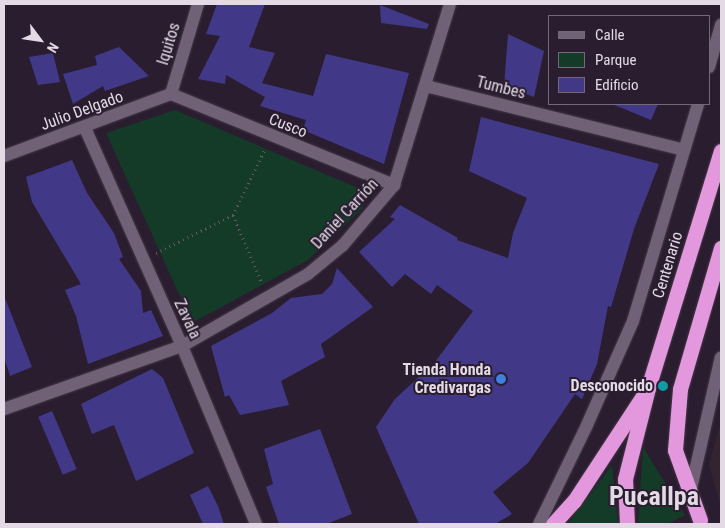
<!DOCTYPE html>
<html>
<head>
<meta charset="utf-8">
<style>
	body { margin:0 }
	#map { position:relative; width:725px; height:528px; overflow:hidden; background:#2a1d2f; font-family:"Roboto Condensed",sans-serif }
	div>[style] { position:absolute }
	.education>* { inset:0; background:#34242f }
	.green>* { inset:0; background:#133b27 }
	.building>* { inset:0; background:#413988; transform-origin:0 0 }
	.path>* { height:3px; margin-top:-1.5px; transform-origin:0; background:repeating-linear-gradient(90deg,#635868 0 1px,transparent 0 5px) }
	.roads { filter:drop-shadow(0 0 1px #443a48) drop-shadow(0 0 1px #443a48) }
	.street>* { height:12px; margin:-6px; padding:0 6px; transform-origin:6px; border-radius:6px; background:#716176 }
	.secondary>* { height:12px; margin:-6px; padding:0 6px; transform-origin:6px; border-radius:6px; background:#716176 }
	.highway>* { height:15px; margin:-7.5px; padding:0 7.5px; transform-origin:7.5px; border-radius:7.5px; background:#e397dc }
	.dots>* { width:14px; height:14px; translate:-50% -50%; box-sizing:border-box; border:2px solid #2a1d2f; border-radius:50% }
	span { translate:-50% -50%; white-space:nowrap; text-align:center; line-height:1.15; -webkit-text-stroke:4px #2a1d2f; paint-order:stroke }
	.street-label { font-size:16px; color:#e3dae6 }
	.poi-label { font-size:16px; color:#e3dae6; font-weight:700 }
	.right { translate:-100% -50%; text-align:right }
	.town-label { font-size:26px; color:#e3dae6; font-weight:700 }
	.frame { position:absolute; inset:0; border:5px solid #e3dae6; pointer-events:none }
	.legend { position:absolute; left:548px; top:15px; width:162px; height:90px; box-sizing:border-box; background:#2a1d2f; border:1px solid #746978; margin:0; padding:6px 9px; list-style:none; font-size:15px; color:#e3dae6 }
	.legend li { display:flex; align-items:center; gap:10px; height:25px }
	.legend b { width:25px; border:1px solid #746978 }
	.north { position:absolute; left:15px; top:15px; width:50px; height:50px; -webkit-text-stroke:4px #2a1d2f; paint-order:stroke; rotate:121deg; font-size:14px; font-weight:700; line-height:20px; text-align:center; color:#e3dae6 }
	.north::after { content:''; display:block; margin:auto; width:18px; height:22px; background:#e3dae6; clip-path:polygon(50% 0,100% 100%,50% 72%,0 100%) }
</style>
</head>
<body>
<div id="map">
	<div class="education">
		<i style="clip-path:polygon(721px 421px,721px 507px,709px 465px)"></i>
	</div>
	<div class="green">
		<i style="clip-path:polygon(175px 110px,365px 191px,363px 208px,308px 260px,192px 323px,106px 133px)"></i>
		<i style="clip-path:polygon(643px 447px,685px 515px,668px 524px,638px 524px)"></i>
		<i style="clip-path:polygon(612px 465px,618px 524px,568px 524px)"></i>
	</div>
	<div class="building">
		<i style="clip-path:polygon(217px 4px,265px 4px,249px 47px,275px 53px,262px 83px,313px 96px,326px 54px,409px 73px,384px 164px,303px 130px,306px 120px,260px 106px,265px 97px,226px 75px,225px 84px,198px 79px,220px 36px,206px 34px)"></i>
		<i style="clip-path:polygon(380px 5px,429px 24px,427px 29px,381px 23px)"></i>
		<i style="clip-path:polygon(508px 34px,544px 51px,534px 97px,504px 86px)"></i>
		<i style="clip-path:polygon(119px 47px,149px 76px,105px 91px,103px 86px,73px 104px,63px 74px,97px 65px,95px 56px)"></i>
		<i style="clip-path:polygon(53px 53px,60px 82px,38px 85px,29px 57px)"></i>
		<i style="clip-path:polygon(612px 104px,658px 104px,651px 120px)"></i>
		<i style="clip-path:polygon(481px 117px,659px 164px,634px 229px,611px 307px,608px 306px,597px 364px,582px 399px,575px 394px,528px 463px,493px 492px,512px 514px,495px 524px,419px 524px,376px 427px,395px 399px,435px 362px,473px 311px,437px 285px,431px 294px,405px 274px,392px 287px,359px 252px,395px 219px,390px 217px,400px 205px,458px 238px,457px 240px,508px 258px,513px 233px,527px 198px,469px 171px)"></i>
		<i style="clip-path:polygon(72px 160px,87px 193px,114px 233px,123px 257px,119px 259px,141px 291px,143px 313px,151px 310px,163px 336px,88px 364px,76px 316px,65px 290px,81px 284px,32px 202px,26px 177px)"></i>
		<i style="clip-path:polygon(337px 268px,373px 307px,321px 344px,325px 357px,281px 381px,289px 405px,240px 415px,229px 395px,225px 397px,211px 346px,272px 313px,291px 298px,322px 294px,332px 284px)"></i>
		<i style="clip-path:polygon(5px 298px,32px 367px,10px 376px,4px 357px)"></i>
		<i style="clip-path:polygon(152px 369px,163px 378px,194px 453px,136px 481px,114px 425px,92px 434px,81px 404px)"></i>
		<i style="left:52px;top:411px;width:63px;height:15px;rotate:67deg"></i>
		<i style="clip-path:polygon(320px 429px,352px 514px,326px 524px,279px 524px,266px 487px,273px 484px,264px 449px)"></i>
		<i style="clip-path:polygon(208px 486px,218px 506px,224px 524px,203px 524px,190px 495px)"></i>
	</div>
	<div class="path">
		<i style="left:233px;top:215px;width:74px;rotate:66.9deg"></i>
		<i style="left:156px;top:253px;width:86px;rotate:-26.3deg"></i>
		<i style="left:233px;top:215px;width:73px;rotate:-64.1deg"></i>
	</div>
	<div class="roads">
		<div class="street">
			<i style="left:426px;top:86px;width:266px;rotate:13.9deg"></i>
			<i style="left:171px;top:94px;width:241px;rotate:22.2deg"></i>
			<i style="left:85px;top:128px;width:239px;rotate:66deg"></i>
			<i style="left:182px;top:346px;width:193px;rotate:67.4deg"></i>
			<i style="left:4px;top:409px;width:189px;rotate:-19.5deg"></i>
			<i style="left:182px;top:346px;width:145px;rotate:-29.7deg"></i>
			<i style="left:308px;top:274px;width:45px;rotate:-39.6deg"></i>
			<i style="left:343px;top:245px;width:79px;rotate:-49.6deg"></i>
			<i style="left:394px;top:185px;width:189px;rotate:-72.8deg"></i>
		</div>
		<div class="secondary">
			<i style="left:709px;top:67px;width:44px;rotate:-74.1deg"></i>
			<i style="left:4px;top:156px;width:178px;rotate:-20.4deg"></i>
			<i style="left:171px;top:94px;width:94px;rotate:-73.3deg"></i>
			<i style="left:690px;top:493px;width:139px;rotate:-77.2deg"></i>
			<i style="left:539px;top:524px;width:110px;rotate:-64.1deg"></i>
			<i style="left:587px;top:425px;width:114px;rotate:-66.1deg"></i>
			<i style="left:633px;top:321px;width:227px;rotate:-73.3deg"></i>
		</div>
		<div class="highway">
			<i style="left:700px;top:520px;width:74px;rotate:-109.7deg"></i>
			<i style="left:675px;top:450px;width:61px;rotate:-85.3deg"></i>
			<i style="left:680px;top:389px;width:147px;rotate:-73.8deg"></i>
			<i style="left:553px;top:524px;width:31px;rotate:-48deg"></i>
			<i style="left:574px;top:501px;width:126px;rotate:-56.7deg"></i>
			<i style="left:627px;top:524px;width:45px;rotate:-92.5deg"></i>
			<i style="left:625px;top:479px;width:94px;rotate:-75.8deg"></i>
			<i style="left:648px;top:388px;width:248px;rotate:-72.9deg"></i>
		</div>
	</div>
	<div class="dots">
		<i style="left:501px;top:379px;background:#3f7fe0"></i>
		<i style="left:663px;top:386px;background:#0f9aa8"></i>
	</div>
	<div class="street-label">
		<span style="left:169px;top:44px;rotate:-73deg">Iquitos</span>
		<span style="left:501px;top:88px;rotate:14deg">Tumbes</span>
		<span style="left:82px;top:111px;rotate:-20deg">Julio Delgado</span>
		<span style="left:288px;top:126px;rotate:22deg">Cusco</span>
		<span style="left:345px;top:214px;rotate:-47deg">Daniel Carrión</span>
		<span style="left:668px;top:265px;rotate:-73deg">Centenario</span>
		<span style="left:187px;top:319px;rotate:65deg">Zavala</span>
	</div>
	<div class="poi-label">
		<span class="right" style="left:491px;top:379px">Tienda Honda<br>Credivargas</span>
		<span class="right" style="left:653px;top:386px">Desconocido</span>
	</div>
	<div class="town-label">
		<span style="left:654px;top:497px">Pucallpa</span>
	</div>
	<div class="frame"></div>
	<ul class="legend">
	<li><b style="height:6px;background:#716176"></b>Calle</li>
	<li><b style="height:14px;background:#133b27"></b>Parque</li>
	<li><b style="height:14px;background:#413988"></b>Edificio</li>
	</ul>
	<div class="north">N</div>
</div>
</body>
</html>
